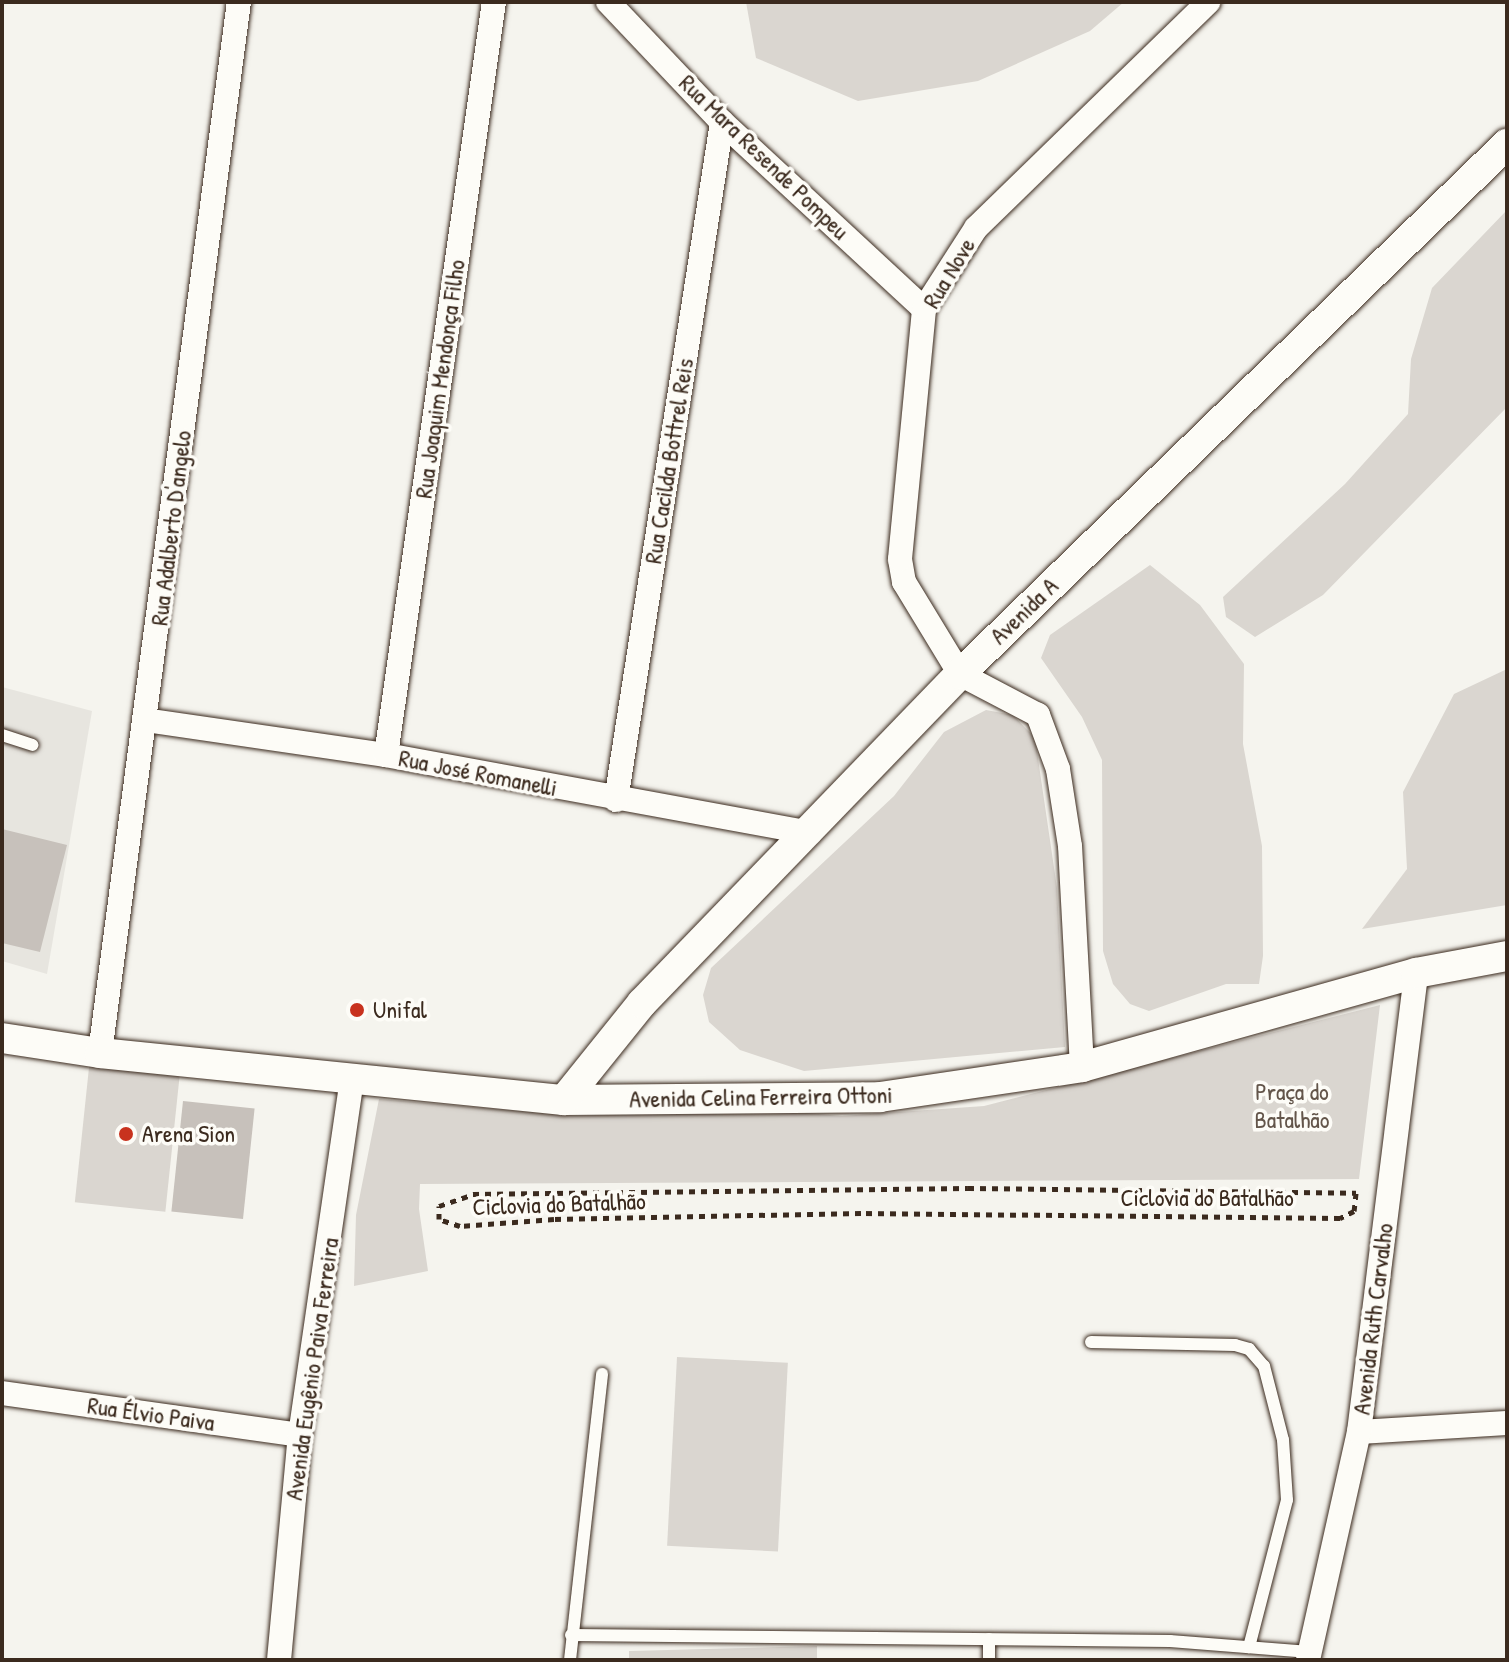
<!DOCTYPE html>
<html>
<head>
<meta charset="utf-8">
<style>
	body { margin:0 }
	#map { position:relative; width:1509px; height:1662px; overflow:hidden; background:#f5f4ee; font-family:"Patrick Hand",sans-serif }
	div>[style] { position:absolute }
	.built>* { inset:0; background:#e7e5df }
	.green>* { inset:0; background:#dad6d0; transform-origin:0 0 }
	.building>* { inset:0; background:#c7c1bb; transform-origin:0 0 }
	.path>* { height:5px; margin-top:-2.5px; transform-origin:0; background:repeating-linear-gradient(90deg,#3b2a1e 0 6px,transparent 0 12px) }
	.roads { filter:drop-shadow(0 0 2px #3b2a1e) drop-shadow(0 0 2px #3b2a1e) }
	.service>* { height:12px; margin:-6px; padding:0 6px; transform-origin:6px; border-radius:6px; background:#fdfcf7 }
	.minor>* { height:24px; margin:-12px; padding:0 12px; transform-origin:12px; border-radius:12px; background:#fdfcf7 }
	.tertiary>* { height:30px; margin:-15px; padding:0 15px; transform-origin:15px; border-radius:15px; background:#fdfcf7 }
	.dots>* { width:22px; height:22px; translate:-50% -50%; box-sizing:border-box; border:4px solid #fdfcf7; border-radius:50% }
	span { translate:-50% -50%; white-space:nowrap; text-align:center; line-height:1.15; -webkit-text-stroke:7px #fdfcf7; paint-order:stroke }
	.street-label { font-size:24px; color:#3b2a1e }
	.poi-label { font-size:24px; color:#3b2a1e }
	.left { translate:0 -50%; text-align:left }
	.park-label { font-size:24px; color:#63554a }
	.frame { position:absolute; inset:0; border:4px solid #3b2a1e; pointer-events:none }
</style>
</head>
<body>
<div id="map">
	<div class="built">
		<i style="clip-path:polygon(2px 687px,92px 711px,47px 974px,2px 961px)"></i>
	</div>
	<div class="green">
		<i style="clip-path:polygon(746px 2px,1124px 2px,1090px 31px,978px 81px,858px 101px,756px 58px)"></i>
		<i style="clip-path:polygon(1507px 210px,1507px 407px,1323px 595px,1255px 637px,1226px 617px,1223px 597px,1345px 484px,1408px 414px,1411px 359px,1432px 288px)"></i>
		<i style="clip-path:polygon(1150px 565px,1200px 605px,1244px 664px,1243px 744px,1262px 846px,1263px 956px,1259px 984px,1226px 984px,1149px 1011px,1130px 1004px,1113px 984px,1103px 951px,1102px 760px,1082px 717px,1041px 658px,1050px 635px)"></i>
		<i style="clip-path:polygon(1507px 669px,1507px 905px,1362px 929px,1407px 869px,1403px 792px,1454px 694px)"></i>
		<i style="clip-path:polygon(986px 710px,1013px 715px,1035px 738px,1057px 888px,1065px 1047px,804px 1071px,740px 1050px,709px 1022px,703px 995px,711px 968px,894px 796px,944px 732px)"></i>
		<i style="clip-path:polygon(1380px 1005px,1359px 1179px,420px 1184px,419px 1209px,428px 1271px,354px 1286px,356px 1215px,379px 1099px,576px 1116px,770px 1110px,842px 1116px,984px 1106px)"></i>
		<i style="left:90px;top:1058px;width:91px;height:145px;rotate:6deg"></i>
		<i style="left:677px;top:1357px;width:111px;height:189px;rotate:3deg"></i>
		<i style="clip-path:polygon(817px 1646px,817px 1660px,629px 1660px,629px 1651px)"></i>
	</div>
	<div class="building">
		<i style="clip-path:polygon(2px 829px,67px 845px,40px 952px,2px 943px)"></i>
		<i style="left:183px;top:1101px;width:72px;height:111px;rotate:6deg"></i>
	</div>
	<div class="path">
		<i style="left:968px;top:1188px;width:388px;rotate:0.7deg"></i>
		<i style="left:1356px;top:1193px;width:18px;rotate:96deg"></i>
		<i style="left:1354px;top:1211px;width:16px;rotate:153deg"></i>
		<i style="left:1340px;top:1218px;width:479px;rotate:-179.4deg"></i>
		<i style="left:861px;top:1213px;width:307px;rotate:178.9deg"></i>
		<i style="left:554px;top:1219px;width:94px;rotate:175.7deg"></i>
		<i style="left:460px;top:1226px;width:22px;rotate:-162deg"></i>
		<i style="left:439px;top:1219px;width:13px;rotate:-90deg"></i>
		<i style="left:439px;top:1206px;width:36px;rotate:-19deg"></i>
		<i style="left:473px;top:1194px;width:495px;rotate:-0.7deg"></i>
	</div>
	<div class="roads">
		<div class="service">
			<i style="left:2px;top:735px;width:32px;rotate:18deg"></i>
			<i style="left:1091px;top:1342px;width:144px;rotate:1.2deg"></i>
			<i style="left:1235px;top:1345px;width:15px;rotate:16deg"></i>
			<i style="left:1249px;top:1349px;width:23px;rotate:49deg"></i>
			<i style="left:1264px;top:1366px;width:76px;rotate:75.6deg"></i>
			<i style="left:1283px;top:1440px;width:60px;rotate:86.2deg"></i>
			<i style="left:1287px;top:1500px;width:152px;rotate:104.5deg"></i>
			<i style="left:571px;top:1635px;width:599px;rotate:0.57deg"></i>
			<i style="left:1170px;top:1641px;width:140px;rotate:4.5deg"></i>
			<i style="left:570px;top:1660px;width:288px;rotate:-83.6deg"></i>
			<i style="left:989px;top:1660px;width:21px;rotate:-90deg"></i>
		</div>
		<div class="minor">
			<i style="left:608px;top:2px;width:166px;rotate:46.5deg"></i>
			<i style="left:722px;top:122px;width:275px;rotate:42.8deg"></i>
			<i style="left:145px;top:720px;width:244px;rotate:8.3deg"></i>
			<i style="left:386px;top:755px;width:431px;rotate:10.4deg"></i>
			<i style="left:386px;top:755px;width:761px;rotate:-81.84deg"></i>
			<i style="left:616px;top:800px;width:686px;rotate:-81.11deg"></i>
			<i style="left:100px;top:1053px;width:1060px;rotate:-82.47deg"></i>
			<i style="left:1082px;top:1067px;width:221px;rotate:-93.1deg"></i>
			<i style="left:1070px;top:846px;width:78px;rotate:-98.9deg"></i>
			<i style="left:1058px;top:769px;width:58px;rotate:-110.3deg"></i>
			<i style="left:1038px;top:715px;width:88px;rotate:-152.3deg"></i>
			<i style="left:960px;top:674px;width:108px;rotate:-121.3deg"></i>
			<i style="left:904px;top:582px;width:23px;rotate:-100deg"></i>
			<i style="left:900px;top:559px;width:251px;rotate:-84.5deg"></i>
			<i style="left:924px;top:309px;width:96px;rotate:-57.3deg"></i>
			<i style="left:976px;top:228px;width:324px;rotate:-44.2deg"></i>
			<i style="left:2px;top:1393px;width:301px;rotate:8deg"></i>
			<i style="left:1359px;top:1432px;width:148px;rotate:-3.5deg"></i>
			<i style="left:279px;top:1660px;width:226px;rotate:-84.7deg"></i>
			<i style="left:300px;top:1435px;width:361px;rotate:-81.7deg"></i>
			<i style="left:1308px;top:1660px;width:234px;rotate:-77.4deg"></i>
			<i style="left:1359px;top:1432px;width:463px;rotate:-82.9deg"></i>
		</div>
		<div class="tertiary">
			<i style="left:2px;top:1038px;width:99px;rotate:8.7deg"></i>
			<i style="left:100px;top:1053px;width:466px;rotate:5.8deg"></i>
			<i style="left:564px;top:1100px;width:316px;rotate:-0.5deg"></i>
			<i style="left:880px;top:1097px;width:204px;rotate:-8.4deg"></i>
			<i style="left:1082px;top:1067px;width:347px;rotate:-15.7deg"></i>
			<i style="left:1416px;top:973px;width:93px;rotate:-10.6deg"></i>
			<i style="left:564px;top:1100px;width:124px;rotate:-51.2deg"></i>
			<i style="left:642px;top:1003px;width:458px;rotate:-46deg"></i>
			<i style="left:960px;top:674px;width:762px;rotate:-44.1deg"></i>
		</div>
	</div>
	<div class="dots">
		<i style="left:357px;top:1010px;background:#c8321e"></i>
		<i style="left:126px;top:1134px;background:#c8321e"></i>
	</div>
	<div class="street-label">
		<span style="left:764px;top:157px;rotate:44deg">Rua Mara Resende Pompeu</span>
		<span style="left:949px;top:273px;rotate:-59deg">Rua Nove</span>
		<span style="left:440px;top:379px;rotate:-82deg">Rua Joaquim Mendonça Filho</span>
		<span style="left:669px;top:461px;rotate:-81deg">Rua Cacilda Bottrel Reis</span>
		<span style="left:171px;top:528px;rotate:-83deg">Rua Adalberto D'angelo</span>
		<span style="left:1024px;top:611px;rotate:-44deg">Avenida A</span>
		<span style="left:478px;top:773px;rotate:11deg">Rua José Romanelli</span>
		<span style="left:761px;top:1097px;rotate:-1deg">Avenida Celina Ferreira Ottoni</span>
		<span style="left:1207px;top:1198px">Ciclovia do Batalhão</span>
		<span style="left:559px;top:1204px;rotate:-2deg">Ciclovia do Batalhão</span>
		<span style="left:1373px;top:1319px;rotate:-83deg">Avenida Ruth Carvalho</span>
		<span style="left:312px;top:1369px;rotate:-82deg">Avenida Eugênio Paiva Ferreira</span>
		<span style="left:151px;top:1414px;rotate:8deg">Rua Élvio Paiva</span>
	</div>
	<div class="poi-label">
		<span class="left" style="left:373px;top:1010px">Unifal</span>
		<span class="left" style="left:142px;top:1134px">Arena Sion</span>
	</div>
	<div class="park-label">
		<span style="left:1292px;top:1106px">Praça do<br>Batalhão</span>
	</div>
	<div class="frame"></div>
</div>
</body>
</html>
